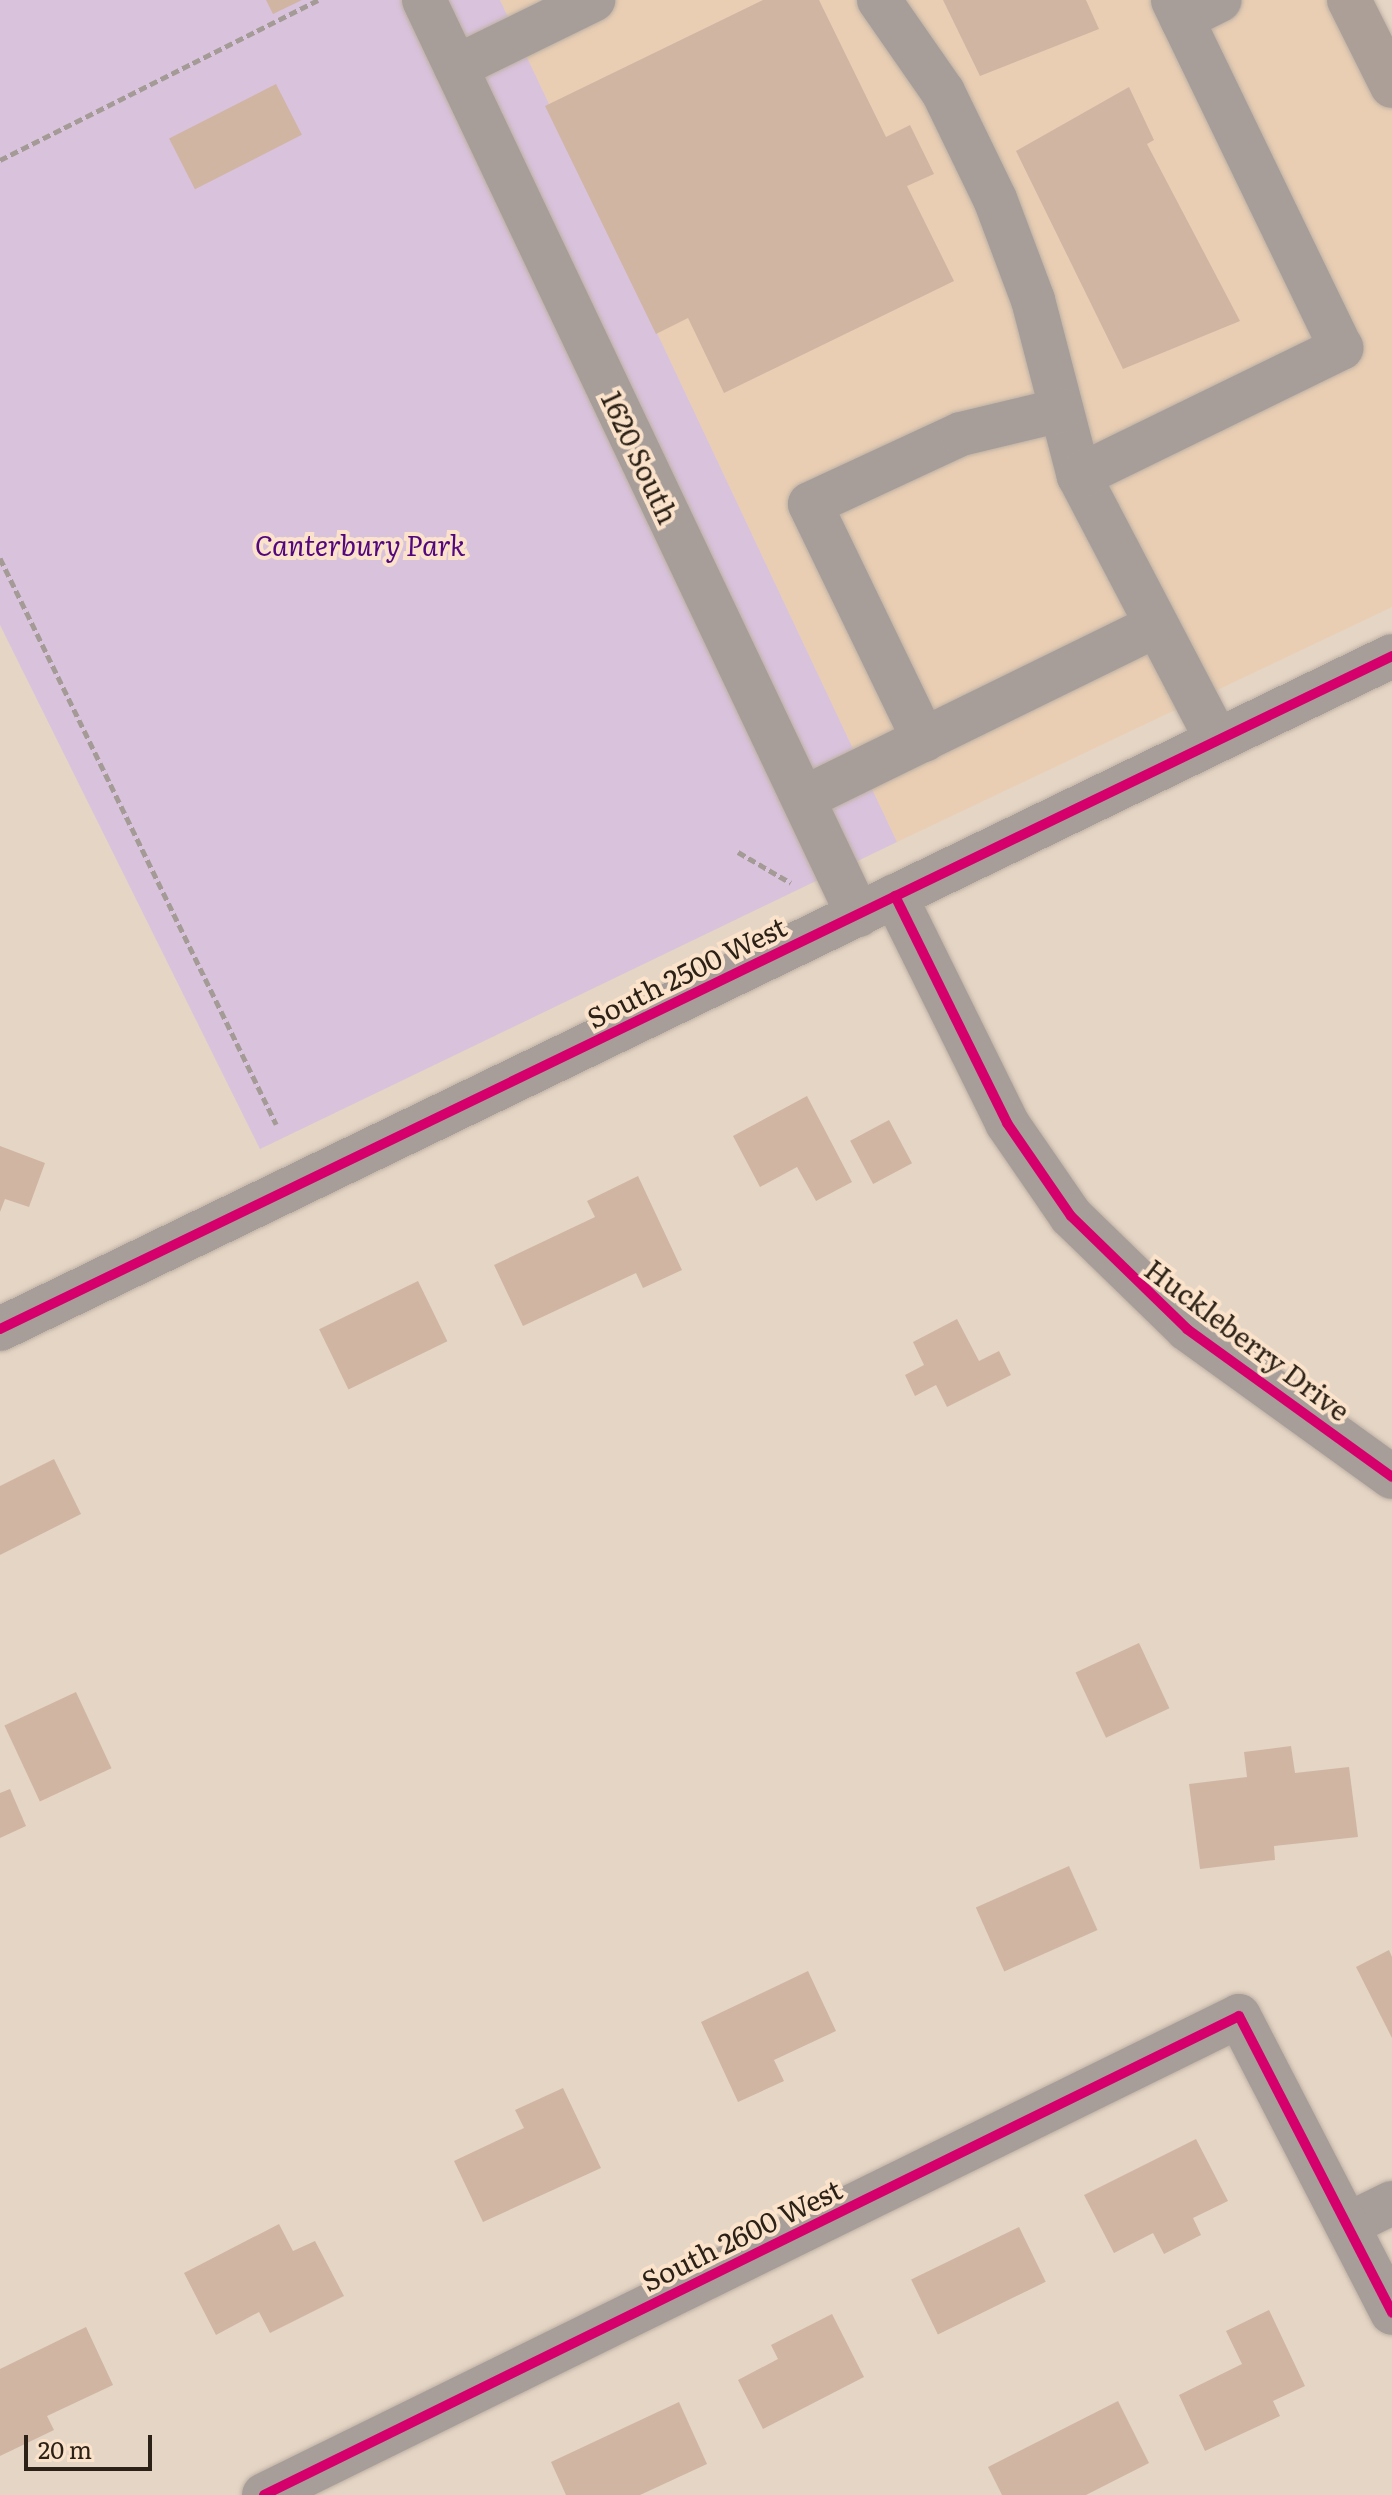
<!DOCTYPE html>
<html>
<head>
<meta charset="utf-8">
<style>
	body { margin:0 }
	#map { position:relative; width:1392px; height:2495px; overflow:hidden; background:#e5d5c5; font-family:Literata,serif }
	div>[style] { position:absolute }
	.built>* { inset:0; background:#e9ceb3 }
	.green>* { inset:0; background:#d9c2dc }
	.building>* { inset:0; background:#d0b5a3; transform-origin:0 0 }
	.path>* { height:5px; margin-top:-2.5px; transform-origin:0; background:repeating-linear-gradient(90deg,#a49b96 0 8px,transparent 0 12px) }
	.roads { filter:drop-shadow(0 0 2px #beb1a4) drop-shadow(0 0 2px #beb1a4) }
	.minor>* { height:44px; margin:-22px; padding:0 22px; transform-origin:22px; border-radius:22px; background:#a79e9a }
	.major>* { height:44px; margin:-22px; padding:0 22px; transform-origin:22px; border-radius:22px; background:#ab9f98 }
	.cycleway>* { height:10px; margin:-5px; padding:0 5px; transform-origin:5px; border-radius:5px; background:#d6006c }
	span { translate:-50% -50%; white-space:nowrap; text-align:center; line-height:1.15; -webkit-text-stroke:8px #fbe3cb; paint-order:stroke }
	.street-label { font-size:28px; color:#2c2116 }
	.park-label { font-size:28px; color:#53077e; font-style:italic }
	.scale { position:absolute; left:24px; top:2435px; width:128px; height:36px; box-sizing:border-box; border:4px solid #2c2116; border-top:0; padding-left:10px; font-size:24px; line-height:28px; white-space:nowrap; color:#2c2116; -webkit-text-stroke:6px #fbe3cb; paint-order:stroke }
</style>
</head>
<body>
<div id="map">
	<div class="built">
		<i style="clip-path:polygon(500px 0,1340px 0,1392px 104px,1392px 607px,897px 842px)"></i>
	</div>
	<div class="green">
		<i style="clip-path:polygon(0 0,500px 0,897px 842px,260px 1149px,0 625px)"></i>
	</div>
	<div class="building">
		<i style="clip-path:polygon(266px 0,302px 0,273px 14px)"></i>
		<i style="clip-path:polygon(763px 0,819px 0,886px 137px,910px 125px,934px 174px,907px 186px,954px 281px,724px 393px,688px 318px,656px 334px,545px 106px)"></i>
		<i style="clip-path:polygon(943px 0,1086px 0,1099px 29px,980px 76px)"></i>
		<i style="left:276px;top:84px;width:57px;height:120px;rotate:63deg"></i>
		<i style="clip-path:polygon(1129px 87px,1154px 140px,1147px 144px,1240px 321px,1123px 369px,1016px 151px)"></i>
		<i style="clip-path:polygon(807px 1096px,852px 1182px,816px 1201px,797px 1167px,760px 1187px,733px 1136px)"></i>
		<i style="left:889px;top:1120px;width:49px;height:44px;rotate:62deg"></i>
		<i style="clip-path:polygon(0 1146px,45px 1163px,29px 1207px,5px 1199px,0 1212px)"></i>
		<i style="clip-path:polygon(638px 1176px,682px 1270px,643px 1288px,636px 1273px,523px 1326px,494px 1265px,595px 1217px,587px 1201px)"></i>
		<i style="left:418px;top:1281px;width:67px;height:110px;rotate:64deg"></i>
		<i style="clip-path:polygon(957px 1319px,979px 1361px,999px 1351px,1011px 1375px,947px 1407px,936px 1385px,915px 1396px,905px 1375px,924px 1365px,913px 1342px)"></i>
		<i style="clip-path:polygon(54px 1459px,81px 1514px,0 1555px,0 1486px)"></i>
		<i style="left:1139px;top:1643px;width:72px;height:70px;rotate:65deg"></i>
		<i style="left:76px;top:1692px;width:84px;height:79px;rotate:65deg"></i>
		<i style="clip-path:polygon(1291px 1746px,1295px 1773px,1349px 1767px,1358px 1837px,1274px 1846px,1275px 1860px,1200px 1869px,1189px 1784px,1247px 1777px,1244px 1752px)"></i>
		<i style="clip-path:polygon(10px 1789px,26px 1826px,0 1838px,0 1793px)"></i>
		<i style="left:1069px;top:1866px;width:70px;height:102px;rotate:66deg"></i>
		<i style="clip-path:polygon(1389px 1950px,1392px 1957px,1392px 2038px,1356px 1967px)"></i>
		<i style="clip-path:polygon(808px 1971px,836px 2031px,774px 2060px,784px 2081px,738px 2102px,701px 2022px)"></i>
		<i style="clip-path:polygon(563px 2088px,601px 2168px,483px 2222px,454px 2161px,524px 2128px,515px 2110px)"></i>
		<i style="clip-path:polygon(1196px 2139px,1228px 2201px,1193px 2218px,1201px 2235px,1164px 2254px,1153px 2233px,1114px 2253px,1084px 2195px)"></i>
		<i style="clip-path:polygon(279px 2224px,293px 2251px,315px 2241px,344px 2296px,270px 2333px,259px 2312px,216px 2335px,184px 2273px)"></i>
		<i style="left:1019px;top:2227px;width:61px;height:120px;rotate:64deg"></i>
		<i style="clip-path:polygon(1269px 2310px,1305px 2386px,1273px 2401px,1280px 2416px,1205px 2451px,1179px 2395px,1242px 2364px,1226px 2331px)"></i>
		<i style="clip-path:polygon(832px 2314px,864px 2377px,763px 2429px,738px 2380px,778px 2359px,771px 2345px)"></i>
		<i style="clip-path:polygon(86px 2327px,113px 2385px,47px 2416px,54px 2430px,0 2456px,0 2369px)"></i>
		<i style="clip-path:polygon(1118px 2401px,1149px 2463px,1086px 2495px,1002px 2495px,988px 2467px)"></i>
		<i style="clip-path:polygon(679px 2402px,707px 2464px,640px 2495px,566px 2495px,551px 2462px)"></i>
	</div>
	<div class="path">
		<i style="left:0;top:160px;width:356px;rotate:-26.7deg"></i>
		<i style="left:0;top:558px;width:630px;rotate:64deg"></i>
		<i style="left:738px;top:852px;width:61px;rotate:30.3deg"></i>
	</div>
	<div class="roads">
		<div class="minor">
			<i style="left:424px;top:0;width:1013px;rotate:64.62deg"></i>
			<i style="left:879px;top:0;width:112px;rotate:55.2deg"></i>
			<i style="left:943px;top:92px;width:119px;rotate:64.1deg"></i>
			<i style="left:995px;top:199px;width:108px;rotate:69.4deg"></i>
			<i style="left:1033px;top:300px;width:182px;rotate:75.4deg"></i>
			<i style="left:1079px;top:476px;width:298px;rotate:62.4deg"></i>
			<i style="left:1182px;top:19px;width:42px;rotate:-26.6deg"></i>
			<i style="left:456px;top:67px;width:153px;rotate:-26.1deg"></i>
			<i style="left:1079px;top:476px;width:292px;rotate:-26deg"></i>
			<i style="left:1341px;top:348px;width:386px;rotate:-115.8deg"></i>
			<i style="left:924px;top:740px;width:262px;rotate:-115.8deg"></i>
			<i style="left:810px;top:504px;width:166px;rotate:-24.9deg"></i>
			<i style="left:961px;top:434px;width:103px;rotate:-13.5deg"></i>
			<i style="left:804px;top:798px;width:391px;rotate:-26.1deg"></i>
			<i style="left:895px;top:896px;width:253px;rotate:63.7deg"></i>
			<i style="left:1007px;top:1123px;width:113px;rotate:55.5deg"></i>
			<i style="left:1071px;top:1216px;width:162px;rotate:44.2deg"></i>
			<i style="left:1187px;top:1329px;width:253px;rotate:35.8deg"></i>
			<i style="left:0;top:1329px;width:1546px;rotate:-25.8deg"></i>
			<i style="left:1349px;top:2224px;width:48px;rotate:-26deg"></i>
			<i style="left:264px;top:2495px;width:1086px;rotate:-26.16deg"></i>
			<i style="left:1239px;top:2016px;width:334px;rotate:62.7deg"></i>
		</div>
		<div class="major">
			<i style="left:1349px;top:0;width:96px;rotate:63.4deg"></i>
		</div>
	</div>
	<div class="cycleway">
		<i style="left:895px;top:896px;width:253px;rotate:63.7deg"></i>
		<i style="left:1007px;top:1123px;width:113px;rotate:55.5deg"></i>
		<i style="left:1071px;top:1216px;width:162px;rotate:44.2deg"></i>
		<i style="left:1187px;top:1329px;width:253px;rotate:35.8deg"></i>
		<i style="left:0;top:1329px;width:1546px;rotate:-25.8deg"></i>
		<i style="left:264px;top:2495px;width:1086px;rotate:-26.16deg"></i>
		<i style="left:1239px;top:2016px;width:334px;rotate:62.7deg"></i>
	</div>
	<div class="street-label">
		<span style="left:641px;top:457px;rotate:65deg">1620 South</span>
		<span style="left:686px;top:971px;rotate:-26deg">South 2500 West</span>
		<span style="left:1248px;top:1339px;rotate:37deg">Huckleberry Drive</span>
		<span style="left:741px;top:2234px;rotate:-26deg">South 2600 West</span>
	</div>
	<div class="park-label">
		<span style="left:360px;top:544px">Canterbury Park</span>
	</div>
	<div class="scale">20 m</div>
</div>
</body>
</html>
